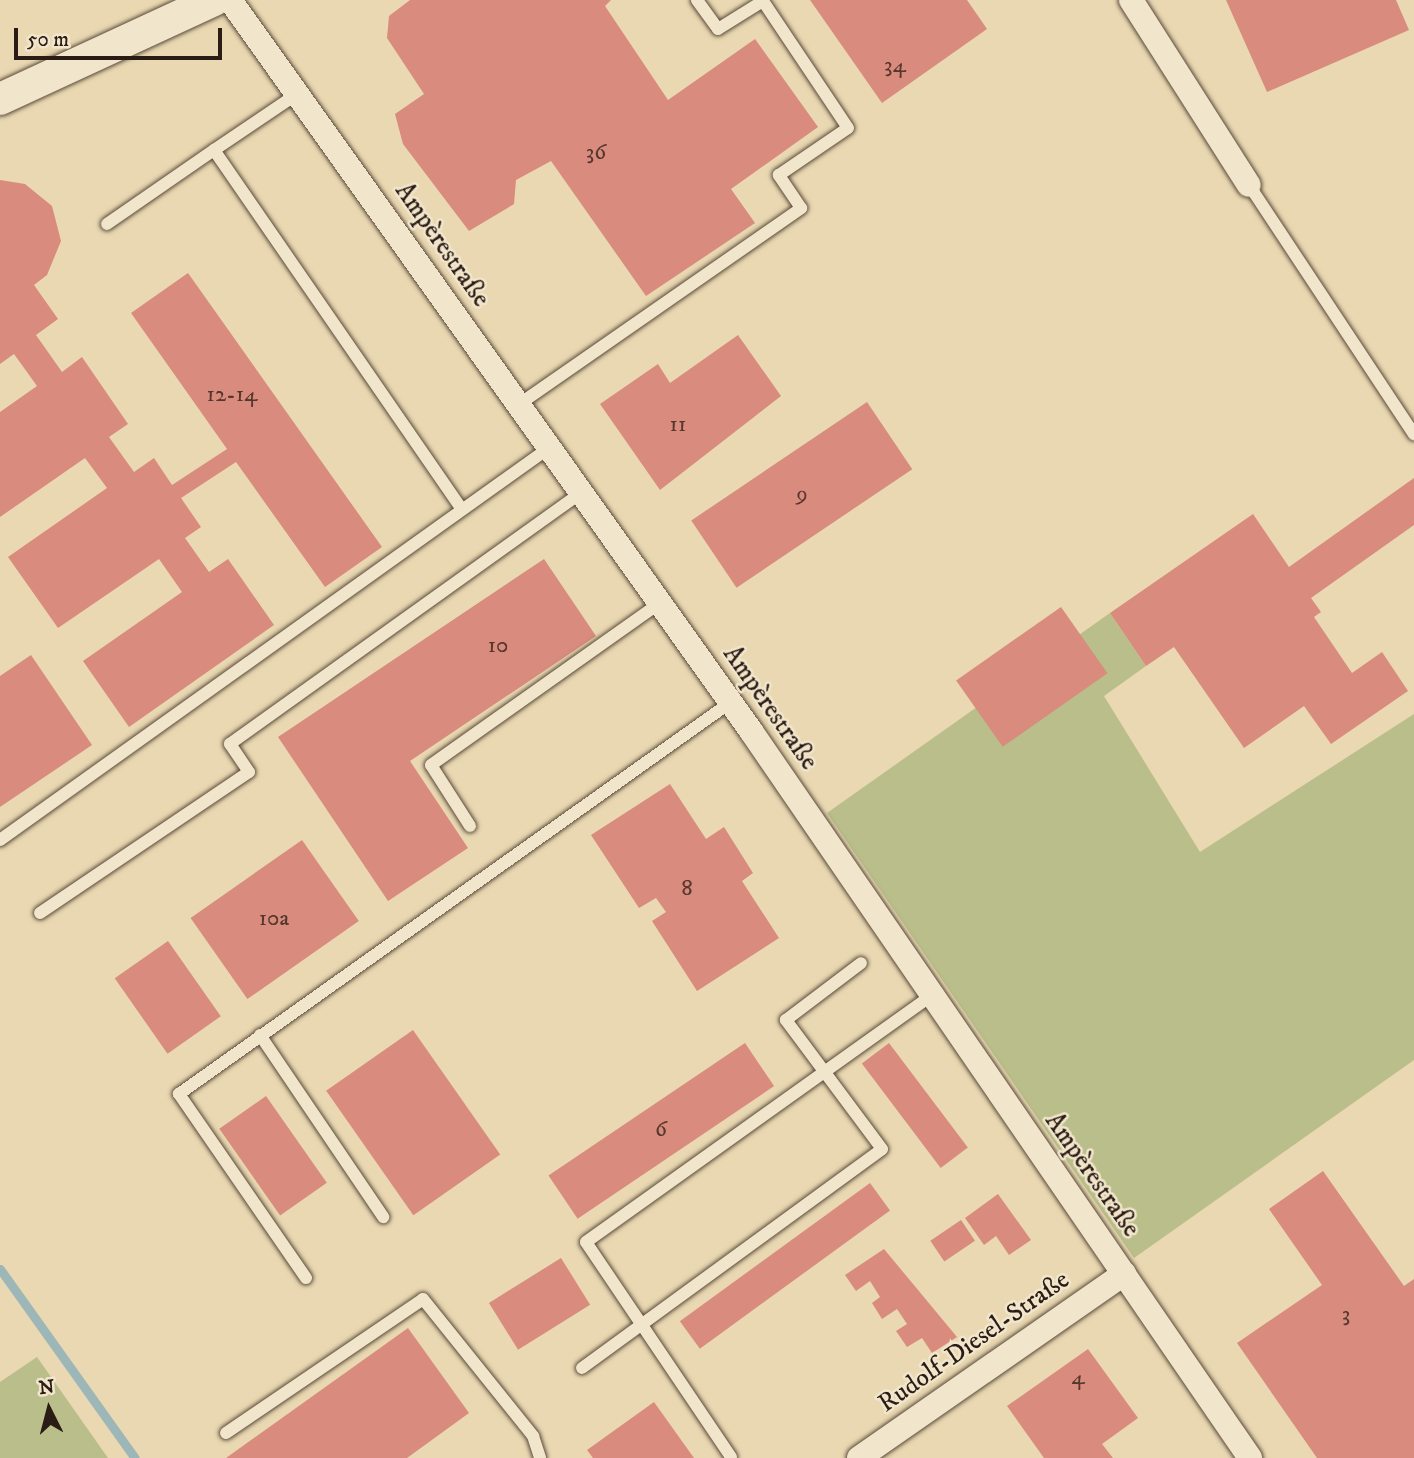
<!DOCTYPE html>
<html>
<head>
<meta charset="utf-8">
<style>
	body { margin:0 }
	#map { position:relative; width:1414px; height:1458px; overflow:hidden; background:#e9d8b1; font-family:"IM FELL DW Pica",serif }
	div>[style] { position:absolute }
	.green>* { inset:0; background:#b9be8a }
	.stream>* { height:9px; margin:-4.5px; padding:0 4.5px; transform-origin:4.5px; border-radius:4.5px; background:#9db7b8 }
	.building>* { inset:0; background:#d98b7d; transform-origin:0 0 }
	.roads { filter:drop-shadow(0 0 2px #5a4a3b) drop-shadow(0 0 2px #5a4a3b) }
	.service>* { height:12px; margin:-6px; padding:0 6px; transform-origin:6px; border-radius:6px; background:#f1e6cc }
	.minor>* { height:24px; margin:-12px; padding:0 12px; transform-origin:12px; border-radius:12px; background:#f1e6cc }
	.tertiary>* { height:32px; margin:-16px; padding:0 16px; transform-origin:16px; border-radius:16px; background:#f1e6cc }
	span { translate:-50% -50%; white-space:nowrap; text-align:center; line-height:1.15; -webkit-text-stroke:5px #f1e6cc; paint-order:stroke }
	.number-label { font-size:23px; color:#56372e }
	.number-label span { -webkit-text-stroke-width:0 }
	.street-label { font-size:26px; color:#2a1b14 }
	.north { position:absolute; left:14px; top:1374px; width:70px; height:70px; -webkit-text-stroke:5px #f1e6cc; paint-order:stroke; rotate:354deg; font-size:19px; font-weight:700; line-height:28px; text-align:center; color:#2a1b14 }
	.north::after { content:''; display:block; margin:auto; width:24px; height:32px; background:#2a1b14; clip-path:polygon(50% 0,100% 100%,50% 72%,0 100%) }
	.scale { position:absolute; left:14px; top:28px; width:208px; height:32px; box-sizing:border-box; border:4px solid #2a1b14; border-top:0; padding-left:9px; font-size:21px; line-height:24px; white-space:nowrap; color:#2a1b14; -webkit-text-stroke:5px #f1e6cc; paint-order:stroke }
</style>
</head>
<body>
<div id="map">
	<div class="green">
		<i style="clip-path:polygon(1110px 613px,1146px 666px,1104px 696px,1200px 852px,1414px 714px,1414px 1060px,1134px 1258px,827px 813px)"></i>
		<i style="clip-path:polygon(37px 1357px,108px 1458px,0 1458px,0 1382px)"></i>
	</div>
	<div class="stream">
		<i style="left:0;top:1269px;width:232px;rotate:54.5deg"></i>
	</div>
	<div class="building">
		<i style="clip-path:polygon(410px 0,611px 0,605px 6px,668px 100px,755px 39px,818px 127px,731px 189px,755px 223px,646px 296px,551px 161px,516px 180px,514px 204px,469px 231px,403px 144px,395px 114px,424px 94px,387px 38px,389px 16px)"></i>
		<i style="clip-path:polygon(810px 0,967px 0,987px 29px,882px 103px)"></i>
		<i style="clip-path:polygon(1226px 0,1396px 0,1409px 30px,1267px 92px)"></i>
		<i style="clip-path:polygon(0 180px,25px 184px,52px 206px,61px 241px,47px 275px,34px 285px,58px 319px,36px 335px,62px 372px,82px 357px,128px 424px,109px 437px,134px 472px,154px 458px,172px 485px,227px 449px,131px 313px,188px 273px,382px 547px,325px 587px,236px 462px,181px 498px,201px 527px,185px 538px,209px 572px,228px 559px,274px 625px,129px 727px,83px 661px,182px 592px,159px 559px,58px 628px,8px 557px,107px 488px,85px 458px,0 517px,0 412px,37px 386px,14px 354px,0 364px)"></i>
		<i style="clip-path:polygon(738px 335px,781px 396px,660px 490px,600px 404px,658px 364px,670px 383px)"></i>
		<i style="left:867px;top:402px;width:81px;height:212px;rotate:56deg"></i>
		<i style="clip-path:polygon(1414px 478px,1414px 525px,1311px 598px,1321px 612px,1314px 617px,1352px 673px,1382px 652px,1408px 691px,1331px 744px,1304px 706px,1244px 748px,1174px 647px,1146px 666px,1110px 613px,1253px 514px,1289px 567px)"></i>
		<i style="clip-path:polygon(544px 559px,596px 636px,410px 761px,468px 848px,388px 901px,278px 737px)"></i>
		<i style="left:1061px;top:607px;width:81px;height:128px;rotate:55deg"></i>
		<i style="clip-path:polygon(31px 655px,92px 745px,0 807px,0 676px)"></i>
		<i style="clip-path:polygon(670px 784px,706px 839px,724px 827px,753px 873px,742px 881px,779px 938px,697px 991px,652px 921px,666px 912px,656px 898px,639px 908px,591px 835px)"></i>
		<i style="left:302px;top:840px;width:99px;height:136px;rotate:55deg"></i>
		<i style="left:168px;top:941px;width:92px;height:65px;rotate:55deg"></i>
		<i style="left:413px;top:1030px;width:152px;height:106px;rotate:55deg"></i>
		<i style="left:745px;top:1043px;width:52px;height:237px;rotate:56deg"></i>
		<i style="left:889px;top:1043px;width:131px;height:34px;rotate:53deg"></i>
		<i style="left:266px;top:1096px;width:106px;height:57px;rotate:55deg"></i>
		<i style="clip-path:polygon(1323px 1171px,1404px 1286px,1414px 1279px,1414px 1458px,1317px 1458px,1237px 1343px,1322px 1285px,1269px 1209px)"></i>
		<i style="left:870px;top:1183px;width:34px;height:235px;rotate:54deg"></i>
		<i style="clip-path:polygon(998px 1194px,1031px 1240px,1009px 1255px,996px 1236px,984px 1245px,965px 1218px)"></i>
		<i style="left:961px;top:1220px;width:25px;height:37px;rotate:56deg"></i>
		<i style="clip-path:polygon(884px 1249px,957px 1337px,932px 1353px,922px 1338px,907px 1347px,896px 1331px,907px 1324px,897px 1309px,882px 1319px,872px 1303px,880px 1297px,870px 1281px,856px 1291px,845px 1275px)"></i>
		<i style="left:561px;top:1258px;width:55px;height:85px;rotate:58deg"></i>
		<i style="clip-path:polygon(408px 1328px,469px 1413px,407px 1458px,226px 1458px)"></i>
		<i style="clip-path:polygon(1088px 1349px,1138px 1418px,1102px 1444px,1113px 1458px,1044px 1458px,1007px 1406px)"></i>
		<i style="clip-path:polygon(654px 1402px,694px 1458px,593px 1458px,587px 1450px)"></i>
	</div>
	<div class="roads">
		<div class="service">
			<i style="left:297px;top:94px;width:100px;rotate:146deg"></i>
			<i style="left:214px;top:150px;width:436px;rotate:55.4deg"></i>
			<i style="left:1249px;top:185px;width:299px;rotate:56.5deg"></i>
			<i style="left:107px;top:224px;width:130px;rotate:-34.7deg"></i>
			<i style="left:518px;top:405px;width:345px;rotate:-34.8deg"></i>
			<i style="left:801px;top:208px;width:40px;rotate:-124deg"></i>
			<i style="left:779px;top:175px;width:83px;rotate:-34.3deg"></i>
			<i style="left:848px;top:128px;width:153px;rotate:-123.8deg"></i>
			<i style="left:763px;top:1px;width:53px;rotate:148.1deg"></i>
			<i style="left:718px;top:29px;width:36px;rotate:-126deg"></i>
			<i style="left:470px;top:826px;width:72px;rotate:-122.6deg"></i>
			<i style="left:431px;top:765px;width:281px;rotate:-35.3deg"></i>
			<i style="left:0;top:840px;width:675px;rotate:-35.53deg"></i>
			<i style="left:40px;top:913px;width:252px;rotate:-34deg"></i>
			<i style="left:249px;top:772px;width:34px;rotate:-124deg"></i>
			<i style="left:230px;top:744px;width:432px;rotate:-35.6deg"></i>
			<i style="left:260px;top:1035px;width:220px;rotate:55.9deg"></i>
			<i style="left:306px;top:1278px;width:224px;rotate:-124.6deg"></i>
			<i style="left:179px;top:1094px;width:677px;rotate:-35.38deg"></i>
			<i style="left:582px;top:1368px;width:371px;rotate:-36.1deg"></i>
			<i style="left:882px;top:1149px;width:161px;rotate:-126.7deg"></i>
			<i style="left:786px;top:1020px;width:94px;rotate:-37.2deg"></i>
			<i style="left:226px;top:1433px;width:238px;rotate:-34.2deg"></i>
			<i style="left:423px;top:1299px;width:176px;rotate:51.2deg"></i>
			<i style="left:533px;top:1436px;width:23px;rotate:72deg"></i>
			<i style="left:731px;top:1457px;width:259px;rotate:-124deg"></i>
			<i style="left:586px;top:1242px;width:425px;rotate:-35.5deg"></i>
		</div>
		<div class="minor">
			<i style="left:230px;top:0;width:898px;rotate:54.52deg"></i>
			<i style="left:751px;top:731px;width:882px;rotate:55.53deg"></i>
			<i style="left:1131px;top:0;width:219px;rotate:57.5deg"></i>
			<i style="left:859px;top:1458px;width:323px;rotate:-34.8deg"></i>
		</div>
		<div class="tertiary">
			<i style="left:0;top:99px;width:236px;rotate:-24.8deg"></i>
		</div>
	</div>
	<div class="number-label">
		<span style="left:895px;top:66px">34</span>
		<span style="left:596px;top:153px">36</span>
		<span style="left:232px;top:395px">12-14</span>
		<span style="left:678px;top:425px">11</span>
		<span style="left:802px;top:495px">9</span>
		<span style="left:498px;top:646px">10</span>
		<span style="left:687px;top:889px">8</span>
		<span style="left:274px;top:919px">10a</span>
		<span style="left:661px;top:1130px">6</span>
		<span style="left:1346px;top:1315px">3</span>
		<span style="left:1078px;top:1378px">4</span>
	</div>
	<div class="street-label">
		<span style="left:442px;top:245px;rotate:55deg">Ampèrestraße</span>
		<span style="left:770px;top:708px;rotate:55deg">Ampèrestraße</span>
		<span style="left:1092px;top:1175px;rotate:55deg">Ampèrestraße</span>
		<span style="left:974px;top:1342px;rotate:-35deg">Rudolf-Diesel-Straße</span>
	</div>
	<div class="north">N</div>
	<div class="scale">50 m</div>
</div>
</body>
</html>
